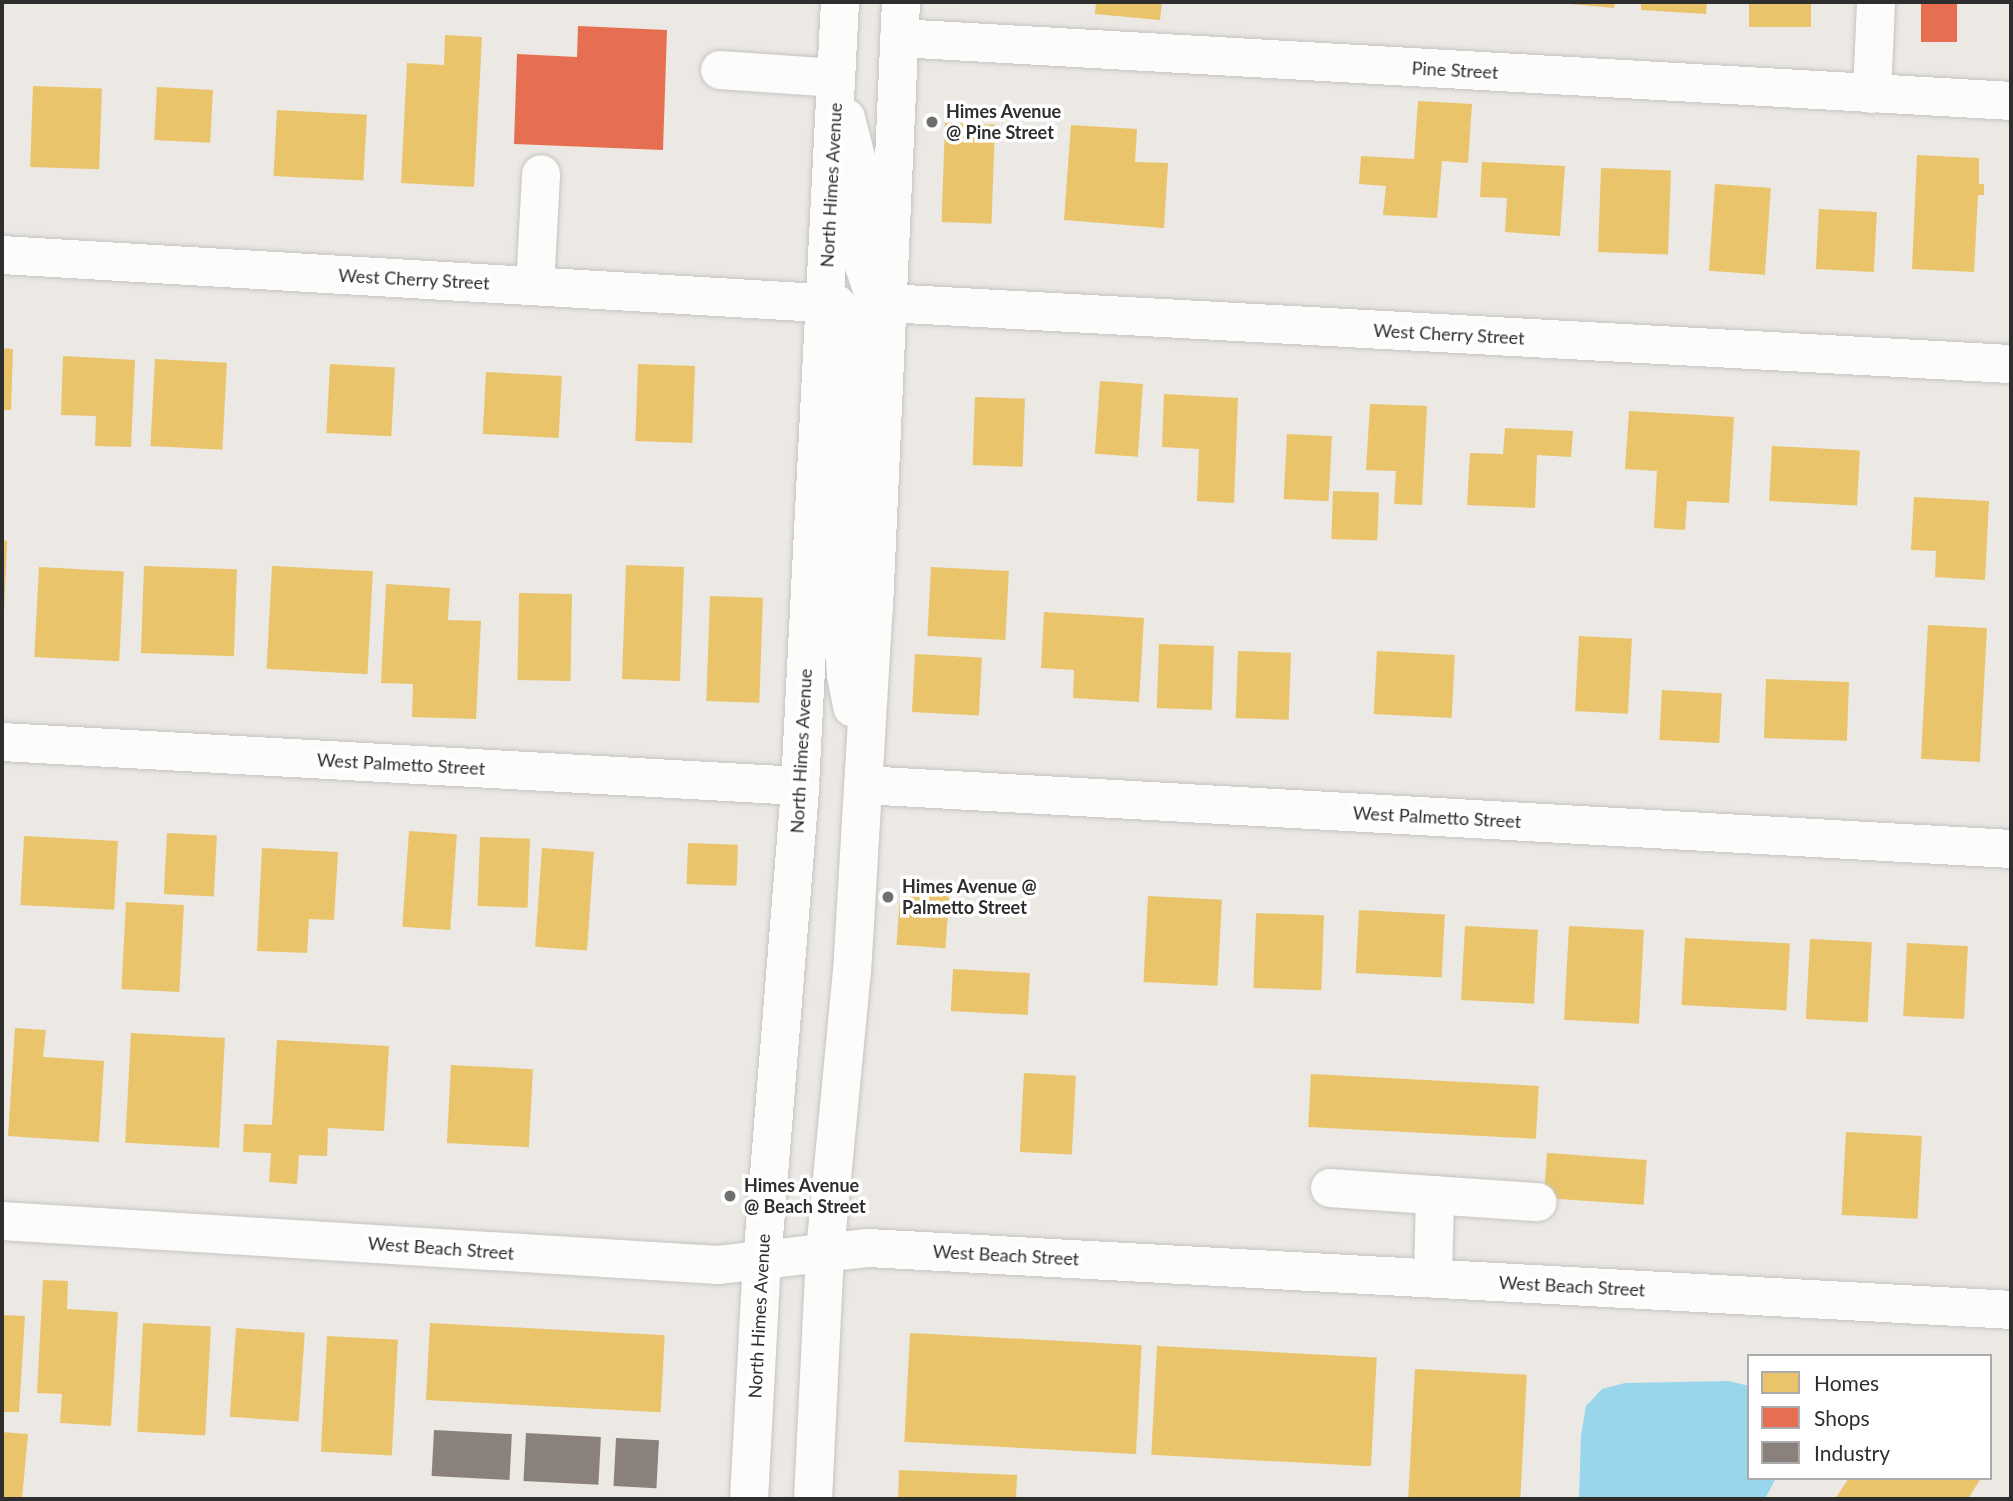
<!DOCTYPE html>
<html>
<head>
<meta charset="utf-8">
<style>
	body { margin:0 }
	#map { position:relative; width:2013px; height:1501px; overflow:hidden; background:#ece8e4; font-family:Lato,sans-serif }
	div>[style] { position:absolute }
	.water>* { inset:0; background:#99d6ec }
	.homes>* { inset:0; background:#e9c46a; transform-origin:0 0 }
	.shops>* { inset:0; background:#e76f51; transform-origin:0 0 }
	.industry>* { inset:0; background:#8a817c; transform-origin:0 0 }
	.roads { filter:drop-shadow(0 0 2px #c5c4c5) drop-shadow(0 0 2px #c5c4c5) }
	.minor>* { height:38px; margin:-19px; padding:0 19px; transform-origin:19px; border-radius:19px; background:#fcfcfb }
	.dots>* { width:19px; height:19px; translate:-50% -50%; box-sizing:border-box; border:4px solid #fff; border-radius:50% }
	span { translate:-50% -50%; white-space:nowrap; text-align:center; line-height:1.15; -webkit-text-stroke:7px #fff; paint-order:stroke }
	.street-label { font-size:18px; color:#2e2e2e }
	.poi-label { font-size:18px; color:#2e2e2e; font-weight:700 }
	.left { translate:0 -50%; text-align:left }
	.frame { position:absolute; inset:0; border:4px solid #2e2e2e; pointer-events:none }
	.legend { position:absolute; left:1747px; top:1354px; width:245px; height:126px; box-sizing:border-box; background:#fff; border:2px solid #ababab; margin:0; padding:9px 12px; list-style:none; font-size:21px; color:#2e2e2e }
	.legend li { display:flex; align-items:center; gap:14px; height:35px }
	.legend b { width:35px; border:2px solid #ababab }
</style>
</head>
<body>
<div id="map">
	<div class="water">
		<i style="clip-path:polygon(1729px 1381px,1749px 1386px,1749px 1478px,1776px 1478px,1765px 1499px,1579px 1499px,1581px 1435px,1586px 1406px,1602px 1389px,1625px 1383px)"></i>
	</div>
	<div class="homes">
		<i style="clip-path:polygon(1096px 2px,1162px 2px,1160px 20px,1095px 14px)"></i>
		<i style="clip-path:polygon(1549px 2px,1615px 2px,1614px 8px)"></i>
		<i style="clip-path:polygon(1641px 2px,1707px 2px,1706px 14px,1641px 10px)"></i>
		<i style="left:1749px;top:2px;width:62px;height:25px"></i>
		<i style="clip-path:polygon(445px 35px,482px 37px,474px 187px,401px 183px,407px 63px,444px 65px)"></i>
		<i style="left:33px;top:86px;width:69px;height:81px;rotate:2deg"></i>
		<i style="left:157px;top:87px;width:56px;height:53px;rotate:3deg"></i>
		<i style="clip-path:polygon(1418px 101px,1472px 104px,1468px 163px,1442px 161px,1437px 218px,1383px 215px,1386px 186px,1359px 184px,1361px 156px,1414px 159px)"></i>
		<i style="left:277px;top:110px;width:90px;height:66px;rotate:3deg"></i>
		<i style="left:945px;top:123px;width:50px;height:99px;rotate:2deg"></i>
		<i style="clip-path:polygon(1071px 125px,1137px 129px,1135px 162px,1168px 163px,1164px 228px,1064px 220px)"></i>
		<i style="clip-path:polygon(1917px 155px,1979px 158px,1979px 184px,1984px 184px,1984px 195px,1978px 195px,1974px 272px,1912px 269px)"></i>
		<i style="clip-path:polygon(1482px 162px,1565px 166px,1560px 236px,1505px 232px,1507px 198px,1480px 197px)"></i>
		<i style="left:1601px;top:168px;width:70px;height:84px;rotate:2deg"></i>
		<i style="left:1715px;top:184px;width:56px;height:87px;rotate:4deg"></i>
		<i style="left:1819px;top:209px;width:58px;height:60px;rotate:3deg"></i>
		<i style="clip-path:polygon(2px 348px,13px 349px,11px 410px,2px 410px)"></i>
		<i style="clip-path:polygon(63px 356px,135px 360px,131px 447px,95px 446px,96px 416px,61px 415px)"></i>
		<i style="left:155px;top:359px;width:72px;height:87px;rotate:3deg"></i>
		<i style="left:330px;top:364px;width:65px;height:69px;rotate:3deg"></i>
		<i style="left:638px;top:364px;width:57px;height:77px;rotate:2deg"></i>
		<i style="left:486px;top:372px;width:76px;height:62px;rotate:3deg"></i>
		<i style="left:1100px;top:381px;width:43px;height:73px;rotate:4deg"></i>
		<i style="clip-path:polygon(1164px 394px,1238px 398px,1234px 503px,1197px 501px,1199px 449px,1162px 447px)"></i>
		<i style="left:975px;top:397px;width:50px;height:68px;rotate:2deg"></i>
		<i style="clip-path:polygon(1370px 404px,1427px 406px,1422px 505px,1394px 504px,1396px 471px,1366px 470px)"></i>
		<i style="clip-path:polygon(1629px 411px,1734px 417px,1729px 503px,1687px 501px,1685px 530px,1654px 528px,1657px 471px,1625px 469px)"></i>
		<i style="clip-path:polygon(1505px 428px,1573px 431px,1571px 457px,1537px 455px,1535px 508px,1467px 505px,1470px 453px,1503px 454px)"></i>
		<i style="left:1287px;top:434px;width:45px;height:65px;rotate:3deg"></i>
		<i style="left:1772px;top:446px;width:88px;height:55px;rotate:3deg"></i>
		<i style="left:1333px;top:491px;width:46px;height:48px;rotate:2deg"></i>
		<i style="clip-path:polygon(1914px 497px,1989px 501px,1985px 580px,1935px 577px,1936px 551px,1911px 550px)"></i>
		<i style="clip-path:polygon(2px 540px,7px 541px,4px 612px,2px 612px)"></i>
		<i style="left:626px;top:565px;width:58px;height:114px;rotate:2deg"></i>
		<i style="left:144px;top:566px;width:93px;height:87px;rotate:2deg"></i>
		<i style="left:272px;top:566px;width:101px;height:103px;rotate:3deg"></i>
		<i style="left:39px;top:567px;width:85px;height:90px;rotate:3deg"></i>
		<i style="left:931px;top:567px;width:78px;height:69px;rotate:3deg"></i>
		<i style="clip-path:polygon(386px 584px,450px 588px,448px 620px,481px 621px,476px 719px,412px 717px,413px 684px,381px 683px)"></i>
		<i style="left:519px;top:593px;width:53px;height:87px;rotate:1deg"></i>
		<i style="left:710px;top:596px;width:53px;height:105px;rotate:2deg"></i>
		<i style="clip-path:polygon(1044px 612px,1144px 618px,1139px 702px,1073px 698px,1074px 670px,1041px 668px)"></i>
		<i style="left:1928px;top:625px;width:59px;height:134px;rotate:3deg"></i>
		<i style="left:1579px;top:636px;width:53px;height:75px;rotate:3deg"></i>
		<i style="left:1159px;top:644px;width:55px;height:64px;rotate:2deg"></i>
		<i style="left:1238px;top:651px;width:53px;height:67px;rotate:2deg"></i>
		<i style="left:1377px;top:651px;width:78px;height:63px;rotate:3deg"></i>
		<i style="left:915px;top:654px;width:67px;height:58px;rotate:3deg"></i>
		<i style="left:1766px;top:679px;width:83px;height:59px;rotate:2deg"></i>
		<i style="left:1662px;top:690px;width:60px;height:50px;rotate:3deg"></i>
		<i style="left:409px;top:831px;width:48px;height:96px;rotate:4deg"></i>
		<i style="left:167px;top:833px;width:50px;height:61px;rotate:3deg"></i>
		<i style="left:24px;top:836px;width:94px;height:69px;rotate:3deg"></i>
		<i style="left:480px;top:837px;width:50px;height:69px;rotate:2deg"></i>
		<i style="left:688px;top:843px;width:50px;height:41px;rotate:2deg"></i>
		<i style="clip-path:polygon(262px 848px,338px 852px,334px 920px,309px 919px,307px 953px,257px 951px)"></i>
		<i style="left:542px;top:848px;width:52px;height:99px;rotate:4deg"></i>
		<i style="left:901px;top:881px;width:49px;height:64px;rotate:4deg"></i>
		<i style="left:1148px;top:896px;width:74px;height:86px;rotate:3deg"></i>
		<i style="left:126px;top:902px;width:58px;height:87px;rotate:3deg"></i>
		<i style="left:1359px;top:910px;width:86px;height:63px;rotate:3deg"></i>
		<i style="left:1256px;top:913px;width:68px;height:75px;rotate:2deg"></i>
		<i style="left:1465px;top:926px;width:73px;height:74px;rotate:3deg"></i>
		<i style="left:1569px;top:926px;width:75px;height:94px;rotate:3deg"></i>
		<i style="left:1685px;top:938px;width:105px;height:67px;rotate:3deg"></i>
		<i style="left:1810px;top:939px;width:62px;height:80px;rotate:3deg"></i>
		<i style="left:1907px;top:943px;width:61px;height:73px;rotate:3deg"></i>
		<i style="left:953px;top:969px;width:77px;height:42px;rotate:3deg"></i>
		<i style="clip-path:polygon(15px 1028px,46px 1030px,43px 1057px,104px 1061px,99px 1142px,8px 1136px)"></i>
		<i style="left:131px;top:1033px;width:94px;height:110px;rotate:3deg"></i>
		<i style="clip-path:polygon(277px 1040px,389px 1046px,384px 1131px,328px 1128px,327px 1156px,299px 1155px,297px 1184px,269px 1182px,271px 1153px,243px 1152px,244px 1124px,272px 1125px)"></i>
		<i style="left:451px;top:1065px;width:82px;height:78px;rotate:3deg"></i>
		<i style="left:1024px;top:1073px;width:52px;height:79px;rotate:3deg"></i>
		<i style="left:1311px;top:1074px;width:228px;height:53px;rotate:3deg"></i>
		<i style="left:1846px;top:1132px;width:76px;height:83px;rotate:3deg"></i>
		<i style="left:1547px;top:1153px;width:100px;height:45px;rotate:4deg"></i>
		<i style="clip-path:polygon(43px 1280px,68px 1281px,67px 1309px,118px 1312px,111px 1426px,60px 1423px,62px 1394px,37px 1393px)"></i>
		<i style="clip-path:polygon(2px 1315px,25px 1316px,19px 1412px,2px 1412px)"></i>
		<i style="left:143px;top:1323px;width:68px;height:109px;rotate:3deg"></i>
		<i style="left:430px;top:1323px;width:235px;height:77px;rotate:3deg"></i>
		<i style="left:236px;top:1328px;width:69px;height:89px;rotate:4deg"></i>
		<i style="left:910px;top:1333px;width:232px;height:109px;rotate:3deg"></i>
		<i style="left:327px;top:1336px;width:71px;height:116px;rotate:3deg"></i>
		<i style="left:1157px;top:1346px;width:220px;height:109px;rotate:3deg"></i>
		<i style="left:1415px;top:1369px;width:112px;height:130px;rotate:3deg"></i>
		<i style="clip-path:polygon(2px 1432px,28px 1434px,22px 1499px,2px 1499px)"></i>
		<i style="clip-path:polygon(899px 1470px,1017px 1475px,1016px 1499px,898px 1499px)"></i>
		<i style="clip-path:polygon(1849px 1478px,1981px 1478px,1968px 1499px,1835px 1499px)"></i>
	</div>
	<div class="shops">
		<i style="left:1921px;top:2px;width:36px;height:40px"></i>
		<i style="clip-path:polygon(578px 26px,667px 30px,663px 150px,514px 144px,517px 54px,577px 57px)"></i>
	</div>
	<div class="industry">
		<i style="left:434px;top:1430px;width:78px;height:46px;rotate:3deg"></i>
		<i style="left:526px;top:1433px;width:75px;height:48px;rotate:3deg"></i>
		<i style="left:616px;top:1438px;width:43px;height:48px;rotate:3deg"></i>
	</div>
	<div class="roads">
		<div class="minor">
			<i style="left:899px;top:38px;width:1114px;rotate:3.24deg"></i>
			<i style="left:720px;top:70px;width:116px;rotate:3.9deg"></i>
			<i style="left:1872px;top:94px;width:92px;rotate:-87.5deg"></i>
			<i style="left:846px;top:118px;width:61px;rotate:75.7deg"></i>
			<i style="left:861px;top:177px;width:52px;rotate:93.3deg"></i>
			<i style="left:858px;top:229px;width:37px;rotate:81deg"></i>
			<i style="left:864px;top:266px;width:24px;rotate:71deg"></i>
			<i style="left:872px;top:289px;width:21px;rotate:43deg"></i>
			<i style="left:887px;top:303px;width:1126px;rotate:3.11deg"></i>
			<i style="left:2px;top:255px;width:835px;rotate:3.36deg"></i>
			<i style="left:836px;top:304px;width:25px;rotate:47deg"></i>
			<i style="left:853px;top:322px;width:16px;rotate:76deg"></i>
			<i style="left:857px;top:338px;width:294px;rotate:92.7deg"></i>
			<i style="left:843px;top:632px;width:43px;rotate:86deg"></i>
			<i style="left:846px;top:675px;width:33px;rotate:79deg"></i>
			<i style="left:535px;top:286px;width:112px;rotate:-86.9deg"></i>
			<i style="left:2px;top:742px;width:799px;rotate:3.16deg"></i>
			<i style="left:863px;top:785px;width:1150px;rotate:3.19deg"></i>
			<i style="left:1330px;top:1188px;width:208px;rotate:3.9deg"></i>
			<i style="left:2px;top:1221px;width:717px;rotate:3.52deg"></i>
			<i style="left:718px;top:1265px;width:151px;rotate:-6.5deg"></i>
			<i style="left:868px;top:1248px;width:1145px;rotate:3.1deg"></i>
			<i style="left:1433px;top:1278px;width:83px;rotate:-88.6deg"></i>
			<i style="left:749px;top:1499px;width:237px;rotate:-86.9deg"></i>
			<i style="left:762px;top:1262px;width:478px;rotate:-85.4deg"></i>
			<i style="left:800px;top:786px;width:785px;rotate:-87.08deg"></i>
			<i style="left:813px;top:1499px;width:248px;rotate:-87.2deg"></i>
			<i style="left:825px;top:1251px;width:279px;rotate:-84.5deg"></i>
			<i style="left:852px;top:973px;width:366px;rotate:-86.6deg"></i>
			<i style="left:874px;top:608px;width:607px;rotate:-87.45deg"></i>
		</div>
	</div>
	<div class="dots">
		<i style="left:932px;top:122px;background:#706f6e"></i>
		<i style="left:888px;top:897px;background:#706f6e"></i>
		<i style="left:730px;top:1196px;background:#706f6e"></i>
	</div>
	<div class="street-label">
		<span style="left:1455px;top:70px;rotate:3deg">Pine Street</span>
		<span style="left:831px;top:185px;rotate:-87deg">North Himes Avenue</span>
		<span style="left:414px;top:279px;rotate:3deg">West Cherry Street</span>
		<span style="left:1449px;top:334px;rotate:3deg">West Cherry Street</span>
		<span style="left:801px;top:751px;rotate:-87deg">North Himes Avenue</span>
		<span style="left:401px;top:764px;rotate:3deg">West Palmetto Street</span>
		<span style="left:1437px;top:817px;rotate:3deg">West Palmetto Street</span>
		<span style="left:441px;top:1248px;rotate:4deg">West Beach Street</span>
		<span style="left:1006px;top:1255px;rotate:3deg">West Beach Street</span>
		<span style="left:1572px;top:1286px;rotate:3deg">West Beach Street</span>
		<span style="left:759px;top:1316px;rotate:-87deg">North Himes Avenue</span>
	</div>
	<div class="poi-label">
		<span class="left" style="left:946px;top:122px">Himes Avenue<br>@ Pine Street</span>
		<span class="left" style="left:902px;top:897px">Himes Avenue @<br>Palmetto Street</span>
		<span class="left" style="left:744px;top:1196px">Himes Avenue<br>@ Beach Street</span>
	</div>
	<div class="frame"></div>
	<ul class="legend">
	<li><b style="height:19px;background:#e9c46a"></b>Homes</li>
	<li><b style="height:19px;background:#e76f51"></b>Shops</li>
	<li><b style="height:19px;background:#8a817c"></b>Industry</li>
	</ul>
</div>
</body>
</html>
